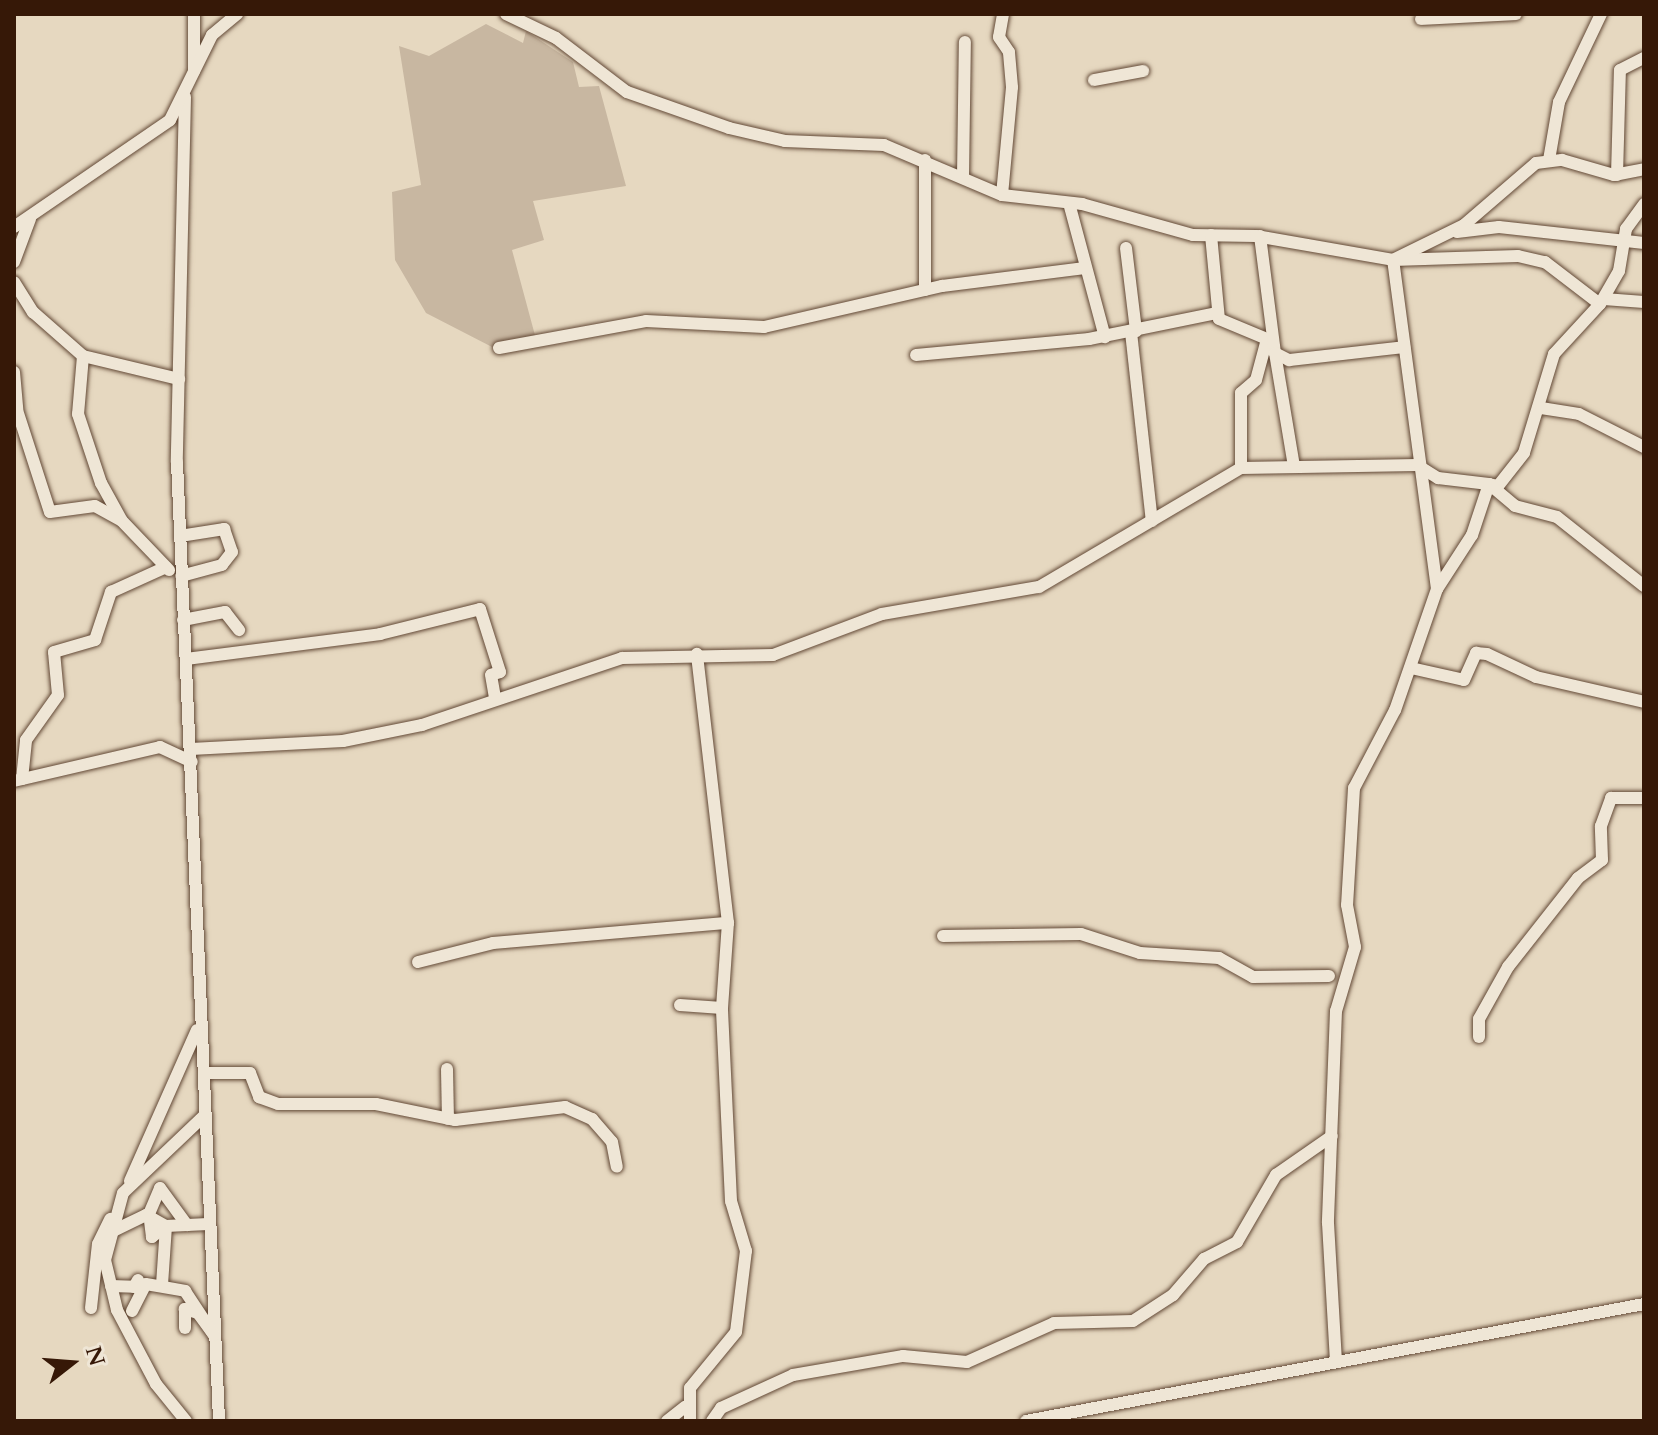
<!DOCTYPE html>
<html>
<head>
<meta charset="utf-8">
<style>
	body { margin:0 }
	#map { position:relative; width:1658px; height:1435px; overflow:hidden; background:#e6d8c0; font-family:Cardo,serif }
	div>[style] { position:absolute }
	.green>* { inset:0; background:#c8b7a1 }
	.roads { filter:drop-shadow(0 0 2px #624835) drop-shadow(0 0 2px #624835) }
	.minor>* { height:12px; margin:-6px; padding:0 6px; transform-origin:6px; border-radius:6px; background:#efe6d6 }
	span { translate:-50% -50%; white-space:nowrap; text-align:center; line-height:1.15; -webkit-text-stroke:7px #efe6d6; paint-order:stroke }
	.frame { position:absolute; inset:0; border:16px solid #361807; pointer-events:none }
	.north { position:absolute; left:32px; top:1323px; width:80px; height:80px; -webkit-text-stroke:6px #efe6d6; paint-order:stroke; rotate:73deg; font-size:22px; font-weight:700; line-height:32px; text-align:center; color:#361807 }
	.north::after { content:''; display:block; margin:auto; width:28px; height:36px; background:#361807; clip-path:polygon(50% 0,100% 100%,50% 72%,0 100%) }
</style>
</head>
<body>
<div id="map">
	<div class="green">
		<i style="clip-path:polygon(486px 24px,523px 43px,526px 31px,573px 62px,579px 87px,599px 86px,626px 186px,533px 201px,544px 240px,512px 250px,536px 339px,494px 348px,426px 313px,395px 260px,392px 192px,421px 185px,399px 46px,429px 56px)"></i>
	</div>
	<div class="roads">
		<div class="minor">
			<i style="left:194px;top:14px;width:57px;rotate:90deg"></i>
			<i style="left:506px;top:14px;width:55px;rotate:25.6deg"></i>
			<i style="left:556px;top:38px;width:89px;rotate:37.3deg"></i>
			<i style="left:627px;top:92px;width:108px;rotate:19.4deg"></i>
			<i style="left:729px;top:128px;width:57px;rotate:13.1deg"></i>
			<i style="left:785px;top:141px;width:99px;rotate:2.3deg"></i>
			<i style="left:884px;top:145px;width:128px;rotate:23deg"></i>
			<i style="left:1002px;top:195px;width:81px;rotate:6.4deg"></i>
			<i style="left:1082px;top:204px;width:115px;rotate:15.6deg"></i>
			<i style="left:1193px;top:235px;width:63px;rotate:0.9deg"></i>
			<i style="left:1256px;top:236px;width:139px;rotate:9.9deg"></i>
			<i style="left:1393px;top:260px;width:125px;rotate:-1.8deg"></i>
			<i style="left:1518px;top:256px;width:28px;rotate:13deg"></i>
			<i style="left:1545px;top:262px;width:69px;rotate:37.4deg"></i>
			<i style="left:1600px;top:304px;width:68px;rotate:132.6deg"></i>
			<i style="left:1554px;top:354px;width:103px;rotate:106.9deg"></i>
			<i style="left:1524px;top:453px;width:42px;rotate:128.2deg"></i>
			<i style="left:1498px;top:486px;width:9px;rotate:-167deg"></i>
			<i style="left:1489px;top:484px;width:54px;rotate:108.4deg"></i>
			<i style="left:1472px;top:535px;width:64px;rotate:122.9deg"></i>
			<i style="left:1437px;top:589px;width:128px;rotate:109.1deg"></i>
			<i style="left:1395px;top:710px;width:88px;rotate:117.7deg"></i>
			<i style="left:1354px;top:788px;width:117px;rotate:93.4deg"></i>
			<i style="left:1347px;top:905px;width:43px;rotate:79.2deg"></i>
			<i style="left:1355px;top:947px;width:67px;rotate:106.5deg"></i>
			<i style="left:1336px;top:1011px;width:212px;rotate:92.2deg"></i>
			<i style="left:1328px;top:1223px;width:137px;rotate:86.7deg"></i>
			<i style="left:1421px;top:19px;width:95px;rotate:-3deg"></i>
			<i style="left:1094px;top:80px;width:50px;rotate:-10.4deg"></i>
			<i style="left:185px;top:97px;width:365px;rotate:91.3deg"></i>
			<i style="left:177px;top:462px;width:960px;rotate:87.49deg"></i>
			<i style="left:1549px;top:160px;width:59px;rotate:-80.2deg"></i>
			<i style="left:1559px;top:102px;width:98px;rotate:-64.5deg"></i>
			<i style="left:1617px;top:175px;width:105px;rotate:-88.4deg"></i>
			<i style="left:1620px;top:70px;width:27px;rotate:-27deg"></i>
			<i style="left:963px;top:177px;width:135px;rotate:-89.2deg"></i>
			<i style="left:1002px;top:195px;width:108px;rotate:-84.7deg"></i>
			<i style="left:1012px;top:87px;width:35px;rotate:-95deg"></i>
			<i style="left:1009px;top:52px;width:18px;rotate:-124deg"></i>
			<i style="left:999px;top:37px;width:23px;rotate:-80deg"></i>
			<i style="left:1069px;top:203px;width:139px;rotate:75deg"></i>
			<i style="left:14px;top:227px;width:189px;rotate:-34.4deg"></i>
			<i style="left:170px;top:120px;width:95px;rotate:-63.7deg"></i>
			<i style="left:212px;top:35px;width:33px;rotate:-40deg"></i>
			<i style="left:1457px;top:232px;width:42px;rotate:-6.8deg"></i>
			<i style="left:1499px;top:227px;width:146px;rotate:6.3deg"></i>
			<i style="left:1211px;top:235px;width:84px;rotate:84.6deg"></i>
			<i style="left:1219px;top:319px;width:52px;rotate:22.6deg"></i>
			<i style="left:1267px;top:339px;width:42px;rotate:105deg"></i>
			<i style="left:1256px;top:380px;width:20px;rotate:139deg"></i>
			<i style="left:1241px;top:393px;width:75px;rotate:90deg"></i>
			<i style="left:1241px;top:468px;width:176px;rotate:-1deg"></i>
			<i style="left:1417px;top:465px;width:25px;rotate:32deg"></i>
			<i style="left:1438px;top:478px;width:51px;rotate:6.7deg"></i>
			<i style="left:1489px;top:484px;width:34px;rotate:40deg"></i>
			<i style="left:1515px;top:506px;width:43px;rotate:14.7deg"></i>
			<i style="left:1557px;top:517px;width:111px;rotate:38.4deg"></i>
			<i style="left:1260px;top:236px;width:118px;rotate:82.7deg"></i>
			<i style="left:1275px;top:353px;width:16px;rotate:27deg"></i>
			<i style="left:1289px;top:360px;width:116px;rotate:-6.4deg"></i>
			<i style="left:1126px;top:248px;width:84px;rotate:83.1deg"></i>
			<i style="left:14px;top:262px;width:46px;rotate:-69.6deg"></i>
			<i style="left:14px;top:282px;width:36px;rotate:58deg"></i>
			<i style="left:33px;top:312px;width:67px;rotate:41.3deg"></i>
			<i style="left:83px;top:356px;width:99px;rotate:13.5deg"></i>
			<i style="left:925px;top:290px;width:130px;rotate:-90deg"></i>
			<i style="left:1604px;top:299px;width:40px;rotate:4.3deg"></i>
			<i style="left:1600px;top:304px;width:38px;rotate:-60deg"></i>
			<i style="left:1619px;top:271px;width:43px;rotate:-80.5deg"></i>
			<i style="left:1626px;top:229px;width:31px;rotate:-54deg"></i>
			<i style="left:1131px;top:332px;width:190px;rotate:83.7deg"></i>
			<i style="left:499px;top:348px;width:149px;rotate:-10.4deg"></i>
			<i style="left:646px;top:321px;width:118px;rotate:2.9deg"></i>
			<i style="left:764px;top:327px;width:183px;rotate:-13deg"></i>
			<i style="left:942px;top:286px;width:144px;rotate:-7.2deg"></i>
			<i style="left:1275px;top:353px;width:115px;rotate:80.5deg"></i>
			<i style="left:916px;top:355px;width:174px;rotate:-5.3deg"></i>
			<i style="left:1089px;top:339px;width:131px;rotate:-11.5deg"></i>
			<i style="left:83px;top:356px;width:58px;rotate:94.9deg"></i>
			<i style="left:78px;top:414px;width:73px;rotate:71.6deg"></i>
			<i style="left:101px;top:483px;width:43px;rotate:61.1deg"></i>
			<i style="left:122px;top:521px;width:68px;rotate:46.2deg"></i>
			<i style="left:14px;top:372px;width:38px;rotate:85deg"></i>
			<i style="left:17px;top:410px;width:107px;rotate:72.1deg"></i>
			<i style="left:50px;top:512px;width:45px;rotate:-7.6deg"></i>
			<i style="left:95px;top:506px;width:29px;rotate:29deg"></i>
			<i style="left:1541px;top:408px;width:38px;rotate:9deg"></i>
			<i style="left:1579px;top:414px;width:73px;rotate:26.9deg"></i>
			<i style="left:180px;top:536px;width:45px;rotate:-9deg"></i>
			<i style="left:224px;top:529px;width:24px;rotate:71deg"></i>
			<i style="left:232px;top:552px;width:16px;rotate:128deg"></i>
			<i style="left:222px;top:565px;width:42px;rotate:165deg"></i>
			<i style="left:1437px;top:589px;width:332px;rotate:-97.6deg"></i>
			<i style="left:1393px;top:260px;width:79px;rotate:-26.2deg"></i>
			<i style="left:1464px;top:225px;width:95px;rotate:-40.7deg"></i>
			<i style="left:1536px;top:163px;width:26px;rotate:-7deg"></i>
			<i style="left:1562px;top:160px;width:54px;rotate:16.1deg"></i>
			<i style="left:1614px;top:175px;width:31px;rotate:-11deg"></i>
			<i style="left:183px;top:620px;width:43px;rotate:-10.8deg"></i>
			<i style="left:225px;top:612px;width:23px;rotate:52deg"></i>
			<i style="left:186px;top:659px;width:196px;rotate:-7.3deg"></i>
			<i style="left:380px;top:634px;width:103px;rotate:-14deg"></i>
			<i style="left:480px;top:609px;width:66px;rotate:72.4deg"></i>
			<i style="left:500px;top:672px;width:9px;rotate:162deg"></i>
			<i style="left:491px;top:675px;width:23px;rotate:80deg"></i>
			<i style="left:1411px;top:668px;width:54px;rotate:12.8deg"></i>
			<i style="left:1464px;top:680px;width:30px;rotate:-66deg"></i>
			<i style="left:1476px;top:653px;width:11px;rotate:5deg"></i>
			<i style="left:1487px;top:654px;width:54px;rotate:25.1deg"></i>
			<i style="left:1536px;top:677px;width:111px;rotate:13deg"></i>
			<i style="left:191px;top:749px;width:152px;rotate:-3deg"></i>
			<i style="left:343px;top:741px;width:81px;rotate:-11.4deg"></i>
			<i style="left:422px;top:725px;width:211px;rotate:-18.5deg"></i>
			<i style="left:622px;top:658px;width:151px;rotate:-1.1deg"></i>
			<i style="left:773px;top:655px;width:116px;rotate:-20.6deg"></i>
			<i style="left:882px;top:614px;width:159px;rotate:-9.8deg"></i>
			<i style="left:1039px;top:587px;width:234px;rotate:-30.5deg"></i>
			<i style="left:22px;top:779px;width:39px;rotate:-84deg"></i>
			<i style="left:26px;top:740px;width:55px;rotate:-54.6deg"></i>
			<i style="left:58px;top:695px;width:43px;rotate:-95.3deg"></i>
			<i style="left:54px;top:652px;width:43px;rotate:-16.3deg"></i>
			<i style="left:95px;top:640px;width:51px;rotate:-71.6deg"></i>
			<i style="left:111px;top:592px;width:60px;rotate:-24.4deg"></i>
			<i style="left:14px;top:781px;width:150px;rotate:-13.1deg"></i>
			<i style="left:160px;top:747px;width:35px;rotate:25deg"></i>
			<i style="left:943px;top:936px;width:138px;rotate:-0.8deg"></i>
			<i style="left:1081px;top:934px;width:62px;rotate:17.9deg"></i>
			<i style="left:1140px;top:953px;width:79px;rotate:3.6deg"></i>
			<i style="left:1219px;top:958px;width:39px;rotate:29deg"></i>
			<i style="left:1253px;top:977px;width:76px;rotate:-0.8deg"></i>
			<i style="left:418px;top:962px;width:77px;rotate:-14.2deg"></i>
			<i style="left:493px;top:943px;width:236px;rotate:-4.9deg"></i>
			<i style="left:680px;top:1005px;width:42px;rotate:4.1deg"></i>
			<i style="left:722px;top:1008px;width:85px;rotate:-86deg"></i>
			<i style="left:728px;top:923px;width:271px;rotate:-96.6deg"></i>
			<i style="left:1479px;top:1037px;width:18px;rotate:-90deg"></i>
			<i style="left:1479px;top:1019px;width:60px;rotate:-60.9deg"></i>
			<i style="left:1508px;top:967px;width:113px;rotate:-51.8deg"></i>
			<i style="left:1578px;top:878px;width:30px;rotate:-37deg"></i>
			<i style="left:1602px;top:860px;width:34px;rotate:-92deg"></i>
			<i style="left:1601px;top:826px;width:30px;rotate:-70deg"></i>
			<i style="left:1611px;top:798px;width:33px"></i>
			<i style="left:447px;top:1069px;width:50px;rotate:88.9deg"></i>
			<i style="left:204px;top:1073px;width:46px"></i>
			<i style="left:250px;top:1073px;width:26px;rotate:69deg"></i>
			<i style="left:259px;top:1097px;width:20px;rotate:20deg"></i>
			<i style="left:278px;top:1104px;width:98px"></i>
			<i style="left:376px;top:1104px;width:81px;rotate:11.4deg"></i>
			<i style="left:455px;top:1120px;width:111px;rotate:-6.7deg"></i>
			<i style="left:565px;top:1107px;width:30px;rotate:24deg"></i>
			<i style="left:592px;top:1119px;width:30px;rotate:49deg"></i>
			<i style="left:612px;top:1142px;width:25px;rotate:79deg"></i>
			<i style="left:130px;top:1181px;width:165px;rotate:-66.1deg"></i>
			<i style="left:187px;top:1225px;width:21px;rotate:177deg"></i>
			<i style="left:166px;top:1226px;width:18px;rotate:142deg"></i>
			<i style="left:152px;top:1237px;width:23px;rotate:-97deg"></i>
			<i style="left:149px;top:1214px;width:28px;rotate:-67deg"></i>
			<i style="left:160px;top:1188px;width:46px;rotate:53.9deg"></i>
			<i style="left:187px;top:1225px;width:21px;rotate:-3deg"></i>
			<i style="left:113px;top:1231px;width:37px;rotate:-26deg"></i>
			<i style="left:146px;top:1215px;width:23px;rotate:29deg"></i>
			<i style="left:166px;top:1226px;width:59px;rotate:93.9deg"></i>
			<i style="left:111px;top:1286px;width:23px;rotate:2deg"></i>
			<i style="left:134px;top:1287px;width:8px;rotate:-60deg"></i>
			<i style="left:91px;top:1308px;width:64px;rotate:-83.8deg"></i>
			<i style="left:98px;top:1244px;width:28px;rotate:-64deg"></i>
			<i style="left:132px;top:1311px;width:30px;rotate:-63deg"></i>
			<i style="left:146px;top:1284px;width:40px;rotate:10deg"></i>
			<i style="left:185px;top:1291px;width:53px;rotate:56.6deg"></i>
			<i style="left:214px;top:1335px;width:27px;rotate:-126deg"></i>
			<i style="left:198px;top:1313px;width:14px;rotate:-163deg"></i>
			<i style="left:185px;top:1309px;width:19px;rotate:90deg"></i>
			<i style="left:186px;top:1421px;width:48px;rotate:-129deg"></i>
			<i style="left:156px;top:1384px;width:84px;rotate:-117.8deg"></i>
			<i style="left:117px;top:1310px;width:51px;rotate:-103.5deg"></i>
			<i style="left:105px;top:1260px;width:69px;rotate:-75deg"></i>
			<i style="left:123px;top:1193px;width:113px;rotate:-43.6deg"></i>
			<i style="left:667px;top:1421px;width:23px;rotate:-38deg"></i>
			<i style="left:690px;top:1421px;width:33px;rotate:-90deg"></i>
			<i style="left:690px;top:1388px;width:72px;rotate:-50.6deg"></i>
			<i style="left:736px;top:1332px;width:82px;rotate:-83deg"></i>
			<i style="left:746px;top:1251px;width:52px;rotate:-106.7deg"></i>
			<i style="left:731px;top:1201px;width:193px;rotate:-92.7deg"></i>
			<i style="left:712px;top:1421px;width:16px;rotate:-55deg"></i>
			<i style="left:721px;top:1408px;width:79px;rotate:-24.6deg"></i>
			<i style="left:793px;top:1375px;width:112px;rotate:-9.8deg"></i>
			<i style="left:903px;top:1356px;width:64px;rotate:5.4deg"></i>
			<i style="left:967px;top:1362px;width:95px;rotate:-24.1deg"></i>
			<i style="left:1054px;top:1323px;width:79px;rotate:-1.5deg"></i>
			<i style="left:1133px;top:1321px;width:48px;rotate:-33deg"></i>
			<i style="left:1173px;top:1295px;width:48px;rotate:-49.3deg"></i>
			<i style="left:1204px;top:1259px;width:37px;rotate:-27deg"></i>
			<i style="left:1237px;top:1242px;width:78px;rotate:-59.8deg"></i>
			<i style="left:1276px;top:1175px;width:68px;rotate:-34.9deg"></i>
			<i style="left:1026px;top:1421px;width:629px;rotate:-10.72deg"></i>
		</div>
	</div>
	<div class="frame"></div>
	<div class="north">N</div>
</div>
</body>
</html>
